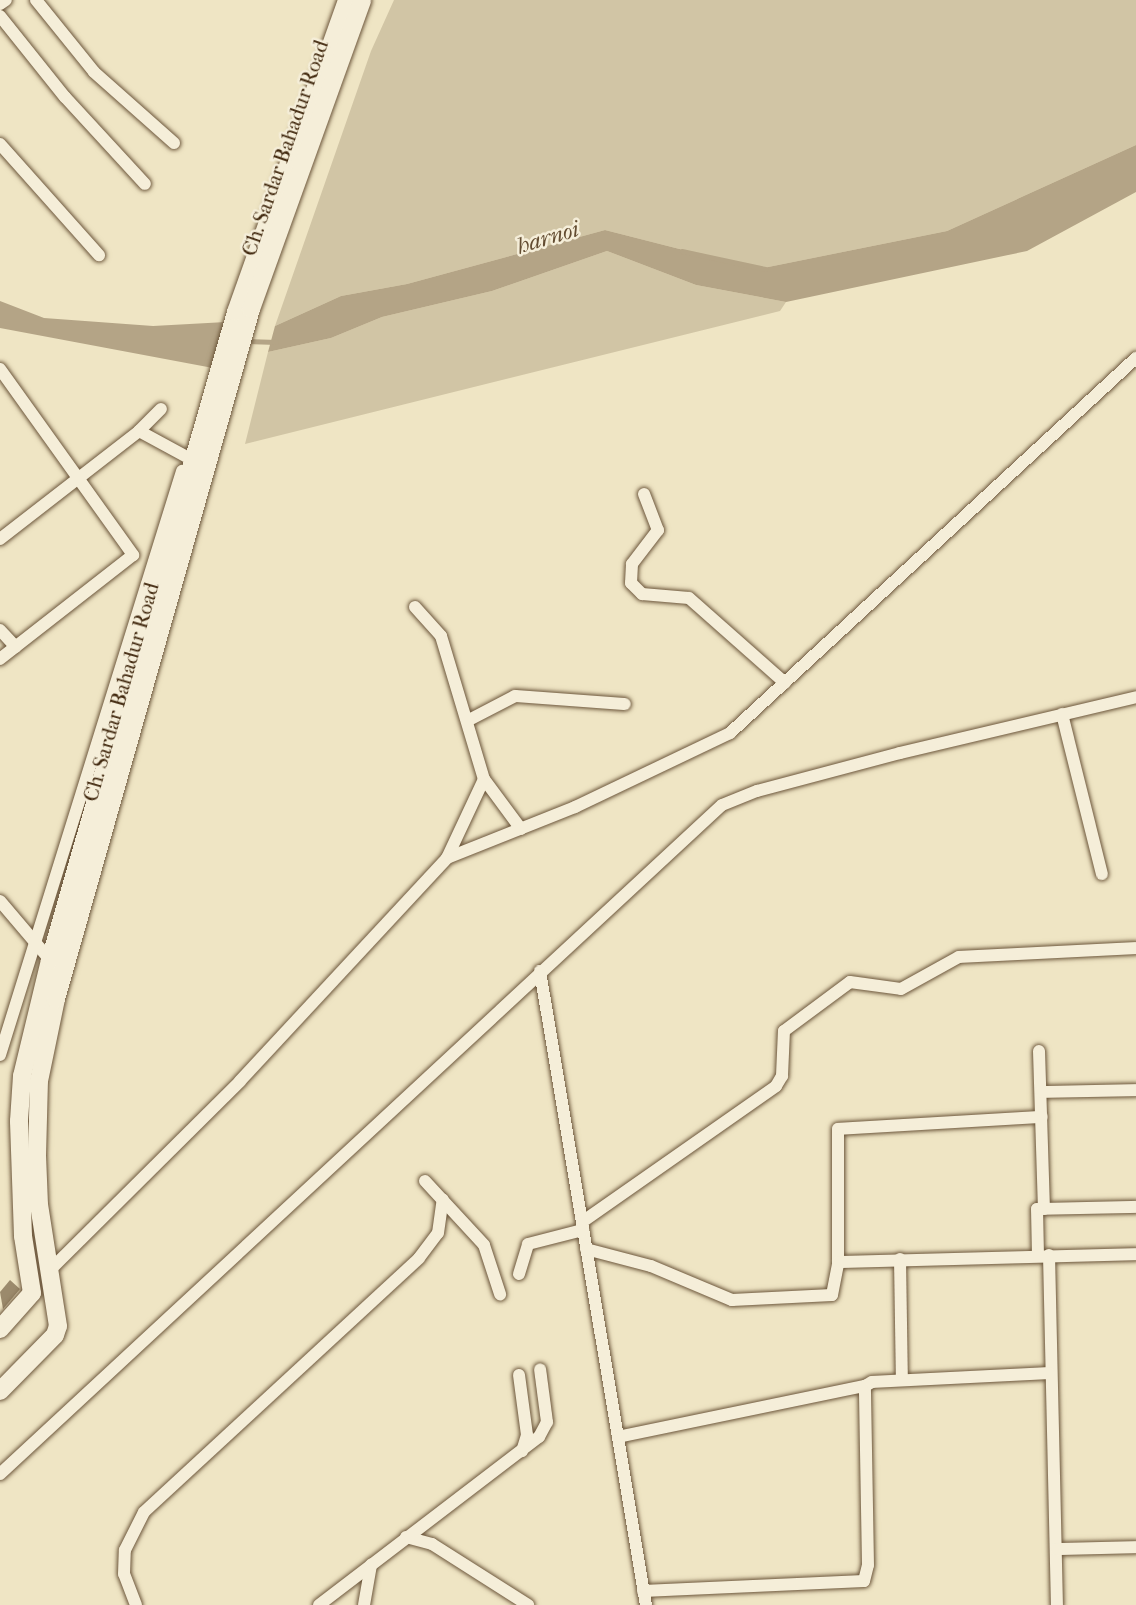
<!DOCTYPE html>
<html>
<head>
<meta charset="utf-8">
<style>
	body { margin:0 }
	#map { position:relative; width:1136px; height:1605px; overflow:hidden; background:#efe5c4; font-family:"IM FELL French Canon",serif }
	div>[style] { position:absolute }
	.green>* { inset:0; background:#d1c5a5 }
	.water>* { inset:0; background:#b4a486 }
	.stream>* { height:4.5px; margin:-2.25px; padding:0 2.25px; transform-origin:2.25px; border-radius:2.25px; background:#b4a486 }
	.building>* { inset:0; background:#9b8a6c }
	.roads { filter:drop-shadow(0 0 2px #6c563b) drop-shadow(0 0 2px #6c563b) }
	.street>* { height:12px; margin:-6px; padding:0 6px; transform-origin:6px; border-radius:6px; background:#f5eed9 }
	.secondary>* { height:18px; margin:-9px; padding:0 9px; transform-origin:9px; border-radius:9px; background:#f5eed9 }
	span { translate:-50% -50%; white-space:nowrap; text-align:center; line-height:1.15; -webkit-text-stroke:5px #f5eed9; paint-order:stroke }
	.street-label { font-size:21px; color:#40270d }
	.water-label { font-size:23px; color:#634c31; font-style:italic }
</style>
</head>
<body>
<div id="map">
	<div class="green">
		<i style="clip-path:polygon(394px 0,1136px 0,1136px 145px,947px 231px,758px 269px,605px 230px,407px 284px,341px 296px,275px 326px,371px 51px)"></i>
		<i style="clip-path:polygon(607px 251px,696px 285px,786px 302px,780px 311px,245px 444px,268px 352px,331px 338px,382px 317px,492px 291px)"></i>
	</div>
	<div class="water">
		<i style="clip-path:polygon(1136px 145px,1136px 192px,1027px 251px,786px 302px,696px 285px,607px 251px,492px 291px,382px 317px,331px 338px,268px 352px,275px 326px,341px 296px,407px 284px,605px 230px,758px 269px,947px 231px)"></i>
		<i style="clip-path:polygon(0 301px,44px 318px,153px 326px,226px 322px,213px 368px,0 328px)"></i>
	</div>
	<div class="stream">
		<i style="left:682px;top:251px;width:85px;rotate:12.2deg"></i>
		<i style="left:247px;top:341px;width:29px;rotate:2deg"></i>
	</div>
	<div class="building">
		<i style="clip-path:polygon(10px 1280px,20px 1289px,3px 1309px,0 1292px)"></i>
	</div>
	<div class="roads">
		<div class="street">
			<i style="left:36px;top:0;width:92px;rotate:51.1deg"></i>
			<i style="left:94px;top:72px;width:107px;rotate:41.6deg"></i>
			<i style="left:0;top:4px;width:7px;rotate:-34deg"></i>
			<i style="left:0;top:16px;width:104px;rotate:51.3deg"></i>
			<i style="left:65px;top:97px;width:118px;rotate:47.4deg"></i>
			<i style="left:0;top:144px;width:149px;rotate:48.3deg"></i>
			<i style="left:0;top:369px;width:229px;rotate:54.4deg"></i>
			<i style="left:133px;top:555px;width:169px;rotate:142deg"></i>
			<i style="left:139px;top:431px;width:55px;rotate:28.4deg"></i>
			<i style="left:644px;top:494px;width:39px;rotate:69deg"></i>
			<i style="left:658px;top:530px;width:43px;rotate:127.4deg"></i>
			<i style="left:632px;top:564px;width:19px;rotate:93deg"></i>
			<i style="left:631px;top:583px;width:16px;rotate:45deg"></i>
			<i style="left:642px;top:594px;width:47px;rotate:4.9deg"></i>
			<i style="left:689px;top:598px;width:128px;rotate:41.5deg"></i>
			<i style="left:0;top:539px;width:176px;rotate:-37.8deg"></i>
			<i style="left:139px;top:431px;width:31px;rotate:-45deg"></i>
			<i style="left:415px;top:607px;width:39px;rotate:48deg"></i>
			<i style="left:441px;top:636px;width:149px;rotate:73.3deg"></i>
			<i style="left:484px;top:779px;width:62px;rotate:53.5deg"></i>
			<i style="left:0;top:630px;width:23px;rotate:47deg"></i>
			<i style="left:1062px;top:714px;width:165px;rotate:76deg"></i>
			<i style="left:467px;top:721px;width:54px;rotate:-27.5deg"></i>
			<i style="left:515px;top:696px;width:110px;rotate:4.2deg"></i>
			<i style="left:447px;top:858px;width:87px;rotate:-64.9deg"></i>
			<i style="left:0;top:901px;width:77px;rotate:49.7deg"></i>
			<i style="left:540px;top:971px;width:643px;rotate:80.51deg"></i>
			<i style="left:1039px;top:1051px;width:158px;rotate:88.2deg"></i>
			<i style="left:0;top:1055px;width:612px;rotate:-72.69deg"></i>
			<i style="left:1041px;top:1092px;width:95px;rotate:-1.2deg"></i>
			<i style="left:425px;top:1181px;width:87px;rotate:47.3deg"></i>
			<i style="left:484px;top:1245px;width:52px;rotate:71.9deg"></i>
			<i style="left:582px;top:1222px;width:237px;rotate:-35deg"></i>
			<i style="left:776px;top:1086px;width:12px;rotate:-59deg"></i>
			<i style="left:782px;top:1076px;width:45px;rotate:-87.5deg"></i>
			<i style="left:784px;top:1031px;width:82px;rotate:-36.6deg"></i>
			<i style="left:850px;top:982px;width:51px;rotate:7.8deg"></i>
			<i style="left:901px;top:989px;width:66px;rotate:-28.9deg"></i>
			<i style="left:959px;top:957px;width:177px;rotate:-2.9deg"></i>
			<i style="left:586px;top:1249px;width:67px;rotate:14.7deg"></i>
			<i style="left:651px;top:1266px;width:88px;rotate:22.8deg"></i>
			<i style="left:732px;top:1300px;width:100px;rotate:-2.9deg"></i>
			<i style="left:832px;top:1295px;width:31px;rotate:-79deg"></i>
			<i style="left:838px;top:1265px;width:136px;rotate:-90deg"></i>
			<i style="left:838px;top:1129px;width:204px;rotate:-3.4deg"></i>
			<i style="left:1049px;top:1255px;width:350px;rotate:88.7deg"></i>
			<i style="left:1038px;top:1256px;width:47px;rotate:-91.2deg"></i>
			<i style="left:1037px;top:1209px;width:99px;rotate:-1.2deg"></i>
			<i style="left:900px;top:1259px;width:121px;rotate:89.1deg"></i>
			<i style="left:838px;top:1262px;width:298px;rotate:-1.5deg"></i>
			<i style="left:49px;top:1271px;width:269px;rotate:-44.8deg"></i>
			<i style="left:240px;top:1081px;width:304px;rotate:-47.1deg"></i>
			<i style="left:447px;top:858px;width:138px;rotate:-21.7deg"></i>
			<i style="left:575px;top:807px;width:172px;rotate:-25.5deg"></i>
			<i style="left:730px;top:733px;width:553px;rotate:-42.73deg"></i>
			<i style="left:519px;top:1274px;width:31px;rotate:-73deg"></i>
			<i style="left:528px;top:1244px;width:57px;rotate:-14.3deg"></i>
			<i style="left:519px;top:1375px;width:61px;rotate:82.4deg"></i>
			<i style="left:527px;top:1435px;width:17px;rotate:107deg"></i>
			<i style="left:618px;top:1437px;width:252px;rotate:-11.7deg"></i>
			<i style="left:0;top:1474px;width:984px;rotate:-42.82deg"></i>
			<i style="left:722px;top:805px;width:38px;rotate:-22deg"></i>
			<i style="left:757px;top:791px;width:148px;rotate:-14.9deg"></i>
			<i style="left:900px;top:753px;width:243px;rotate:-13.3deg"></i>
			<i style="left:406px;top:1537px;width:27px;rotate:15deg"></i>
			<i style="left:432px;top:1544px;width:114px;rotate:32.4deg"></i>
			<i style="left:1056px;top:1549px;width:80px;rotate:-1.4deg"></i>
			<i style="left:643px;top:1591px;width:221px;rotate:-2.6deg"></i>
			<i style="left:864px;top:1581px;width:16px;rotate:-76deg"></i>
			<i style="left:868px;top:1565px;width:179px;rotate:-91deg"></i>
			<i style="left:865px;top:1386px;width:8px;rotate:-30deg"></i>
			<i style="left:872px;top:1382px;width:177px;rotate:-2.9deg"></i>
			<i style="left:136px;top:1605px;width:33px;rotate:-111deg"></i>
			<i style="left:124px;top:1574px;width:24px;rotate:-88deg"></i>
			<i style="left:125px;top:1550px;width:42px;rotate:-63.4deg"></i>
			<i style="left:144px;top:1512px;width:374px;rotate:-42.7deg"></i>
			<i style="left:419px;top:1258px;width:31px;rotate:-53deg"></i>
			<i style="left:438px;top:1233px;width:34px;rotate:-82deg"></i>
			<i style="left:319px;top:1605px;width:277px;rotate:-37.4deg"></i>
			<i style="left:539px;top:1437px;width:17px;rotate:-62deg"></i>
			<i style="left:547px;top:1422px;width:53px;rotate:-97.5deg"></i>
			<i style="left:364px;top:1605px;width:41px;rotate:-80.1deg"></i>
		</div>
		<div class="secondary">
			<i style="left:0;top:1329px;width:48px;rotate:-48.4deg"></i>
			<i style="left:32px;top:1293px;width:58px;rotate:-99deg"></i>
			<i style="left:23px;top:1236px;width:115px;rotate:-92deg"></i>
			<i style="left:19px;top:1121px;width:45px;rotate:-86.2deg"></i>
			<i style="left:22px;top:1076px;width:119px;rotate:-76.4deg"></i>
			<i style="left:50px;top:960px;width:674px;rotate:-73.98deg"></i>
			<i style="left:236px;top:312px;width:331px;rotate:-70.4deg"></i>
			<i style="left:0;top:1391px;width:78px;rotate:-45.5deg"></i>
			<i style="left:55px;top:1335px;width:9px;rotate:-72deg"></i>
			<i style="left:58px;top:1326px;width:122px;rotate:-98.9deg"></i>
			<i style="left:39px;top:1205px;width:49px;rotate:-92.3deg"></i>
			<i style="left:37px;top:1156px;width:75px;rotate:-88.5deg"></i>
			<i style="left:39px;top:1081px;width:84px;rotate:-78.3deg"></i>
			<i style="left:56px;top:999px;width:717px;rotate:-74.22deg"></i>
			<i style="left:251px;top:309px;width:328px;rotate:-70.2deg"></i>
		</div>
	</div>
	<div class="street-label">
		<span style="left:285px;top:148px;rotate:-71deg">Ch. Sardar Bahadur Road</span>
		<span style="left:121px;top:692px;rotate:-74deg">Ch. Sardar Bahadur Road</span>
	</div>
	<div class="water-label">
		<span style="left:548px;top:238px;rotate:-17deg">harnoi</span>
	</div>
</div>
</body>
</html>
